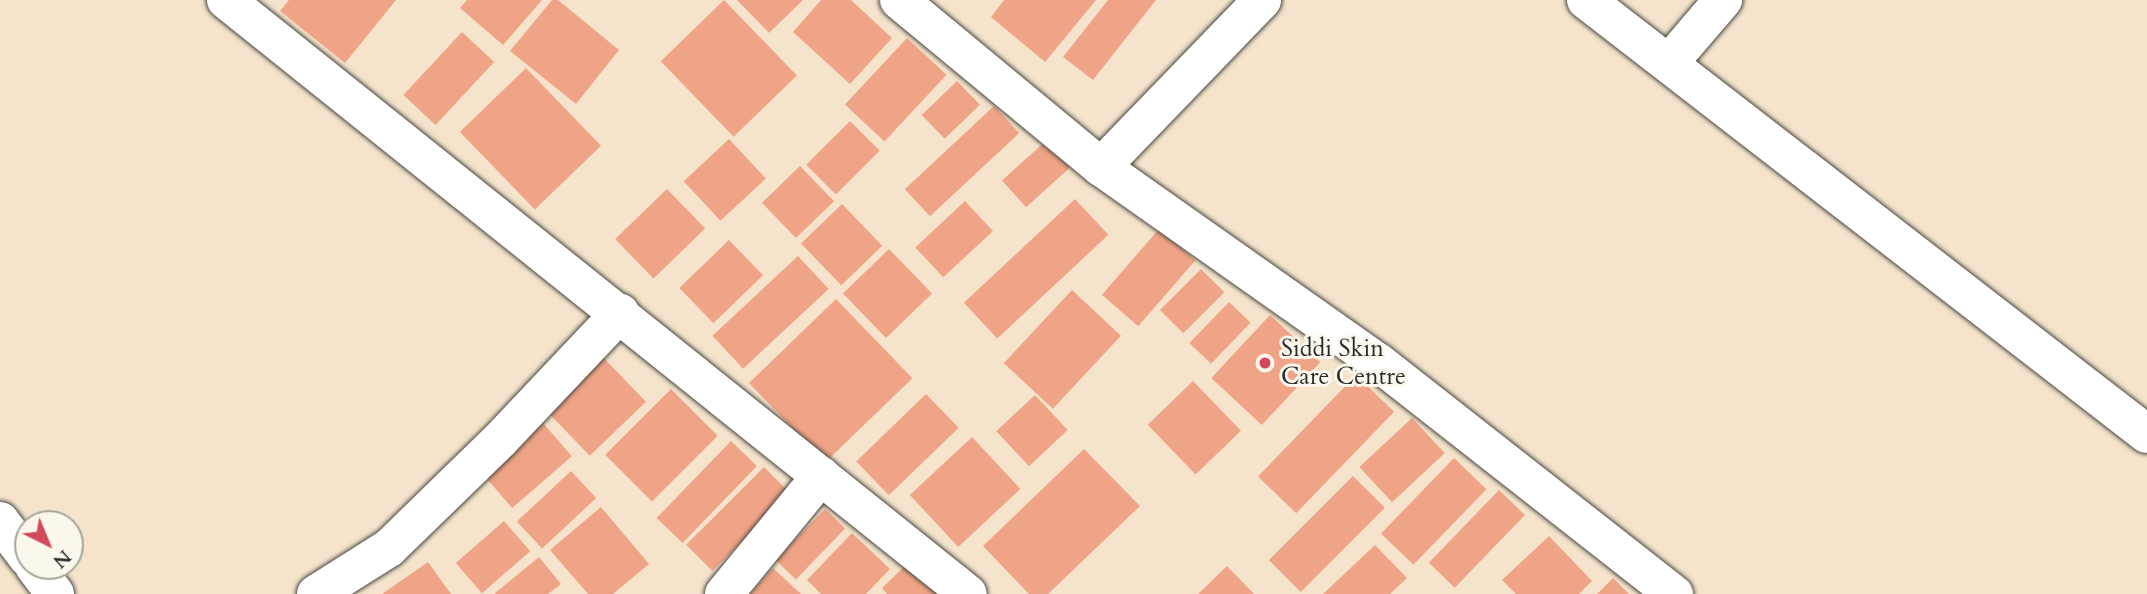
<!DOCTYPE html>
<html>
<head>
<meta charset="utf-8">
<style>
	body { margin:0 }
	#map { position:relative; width:2147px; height:594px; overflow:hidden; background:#f5e4cb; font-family:Cardo,serif }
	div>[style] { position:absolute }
	.building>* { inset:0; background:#f0a487; transform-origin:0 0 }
	.roads { filter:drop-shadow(0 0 2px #494743) drop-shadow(0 0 2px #494743) }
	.street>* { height:38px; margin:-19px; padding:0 19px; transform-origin:19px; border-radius:19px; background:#fff }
	.dots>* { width:19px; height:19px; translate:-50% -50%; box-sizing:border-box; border:4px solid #fbf7ec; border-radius:50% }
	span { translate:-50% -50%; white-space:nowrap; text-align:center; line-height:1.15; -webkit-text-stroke:6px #fbf7ec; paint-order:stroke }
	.poi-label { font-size:24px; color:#2b2b2b }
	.left { translate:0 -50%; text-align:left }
	.north { position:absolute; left:14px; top:510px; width:70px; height:70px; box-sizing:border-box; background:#fbf7ec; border:2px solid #a8a59f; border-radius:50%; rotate:137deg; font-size:19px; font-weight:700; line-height:28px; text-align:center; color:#2b2b2b }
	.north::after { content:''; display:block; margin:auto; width:24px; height:32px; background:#d1495b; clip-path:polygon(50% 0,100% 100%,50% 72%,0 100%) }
</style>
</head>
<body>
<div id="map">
	<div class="building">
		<i style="clip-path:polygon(289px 0,396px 0,345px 63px,280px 11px)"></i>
		<i style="clip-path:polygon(467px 0,542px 0,503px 45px,460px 8px)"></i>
		<i style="clip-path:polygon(552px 0,558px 0,619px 50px,576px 104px,510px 51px)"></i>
		<i style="left:724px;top:0;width:105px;height:88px;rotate:46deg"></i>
		<i style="clip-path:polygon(737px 0,803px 0,769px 33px)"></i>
		<i style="clip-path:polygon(821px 0,851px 0,892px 38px,850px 84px,793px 32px)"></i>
		<i style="clip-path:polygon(1004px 0,1096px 0,1045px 62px,991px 17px)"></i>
		<i style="clip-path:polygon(1108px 0,1156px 0,1093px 80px,1063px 57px)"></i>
		<i style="left:462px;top:32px;width:44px;height:86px;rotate:43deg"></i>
		<i style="left:907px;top:38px;width:54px;height:91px;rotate:43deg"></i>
		<i style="left:526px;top:68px;width:108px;height:92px;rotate:46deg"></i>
		<i style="left:957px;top:81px;width:33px;height:49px;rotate:46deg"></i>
		<i style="left:994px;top:106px;width:37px;height:122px;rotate:47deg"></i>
		<i style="left:850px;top:121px;width:42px;height:62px;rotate:45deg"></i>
		<i style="left:729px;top:139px;width:54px;height:62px;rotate:47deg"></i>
		<i style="left:1048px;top:139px;width:36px;height:62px;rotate:48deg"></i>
		<i style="left:800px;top:166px;width:49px;height:53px;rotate:46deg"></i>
		<i style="left:667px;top:189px;width:55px;height:72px;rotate:46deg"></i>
		<i style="left:1075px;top:199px;width:49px;height:152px;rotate:47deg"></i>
		<i style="left:965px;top:201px;width:41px;height:68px;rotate:47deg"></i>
		<i style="left:842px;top:204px;width:58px;height:57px;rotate:46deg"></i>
		<i style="left:1159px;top:229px;width:48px;height:87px;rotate:41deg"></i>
		<i style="left:729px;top:240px;width:49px;height:69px;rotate:46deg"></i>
		<i style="left:889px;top:249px;width:62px;height:64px;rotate:46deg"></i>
		<i style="left:798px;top:256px;width:45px;height:117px;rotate:47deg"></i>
		<i style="left:1201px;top:269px;width:33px;height:58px;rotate:45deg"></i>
		<i style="left:1072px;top:290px;width:67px;height:100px;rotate:43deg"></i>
		<i style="left:836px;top:299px;width:110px;height:121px;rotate:46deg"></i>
		<i style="left:1229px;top:302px;width:30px;height:57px;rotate:44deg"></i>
		<i style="left:1270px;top:315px;width:69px;height:86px;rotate:43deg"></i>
		<i style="left:598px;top:352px;width:69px;height:78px;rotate:46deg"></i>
		<i style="left:1356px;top:375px;width:53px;height:141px;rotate:44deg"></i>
		<i style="left:1193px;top:381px;width:69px;height:63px;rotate:46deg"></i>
		<i style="left:671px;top:389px;width:66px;height:93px;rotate:45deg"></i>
		<i style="left:926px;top:394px;width:47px;height:97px;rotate:46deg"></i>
		<i style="left:1035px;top:395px;width:48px;height:53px;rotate:47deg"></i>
		<i style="left:1412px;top:418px;width:48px;height:72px;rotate:47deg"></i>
		<i style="left:543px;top:423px;width:44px;height:79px;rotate:49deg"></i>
		<i style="left:972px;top:437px;width:71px;height:85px;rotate:47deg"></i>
		<i style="left:731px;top:441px;width:36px;height:107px;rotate:44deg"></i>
		<i style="clip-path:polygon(1084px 449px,1140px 506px,1048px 594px,1029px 594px,983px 546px)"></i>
		<i style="left:1454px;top:458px;width:45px;height:105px;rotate:44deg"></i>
		<i style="left:764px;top:467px;width:37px;height:110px;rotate:45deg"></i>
		<i style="left:571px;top:471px;width:37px;height:74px;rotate:47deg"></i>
		<i style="left:1353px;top:476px;width:45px;height:119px;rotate:45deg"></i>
		<i style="left:1499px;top:490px;width:36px;height:101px;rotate:44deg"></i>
		<i style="clip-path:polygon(601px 507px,649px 564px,613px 594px,588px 594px,550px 550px)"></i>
		<i style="left:825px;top:509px;width:28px;height:71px;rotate:44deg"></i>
		<i style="left:504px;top:521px;width:40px;height:64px;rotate:49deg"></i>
		<i style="clip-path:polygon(852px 533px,890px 569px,866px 594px,821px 594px,807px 580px)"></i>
		<i style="clip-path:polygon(1549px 536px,1592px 581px,1579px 594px,1516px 594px,1502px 580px)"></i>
		<i style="clip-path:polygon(1375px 545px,1407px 578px,1390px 594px,1323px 594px)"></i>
		<i style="clip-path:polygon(539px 557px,561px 584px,548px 594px,494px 594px)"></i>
		<i style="clip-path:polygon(428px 562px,451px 594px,382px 594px)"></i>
		<i style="clip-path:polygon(908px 563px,939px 594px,887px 594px,882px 588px)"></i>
		<i style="clip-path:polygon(1227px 566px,1254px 594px,1198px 594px)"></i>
		<i style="clip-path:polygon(773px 568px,801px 594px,750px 594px)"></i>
		<i style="clip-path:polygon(1613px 578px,1629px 594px,1597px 594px)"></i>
	</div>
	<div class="roads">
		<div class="street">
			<i style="left:226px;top:0;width:950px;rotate:38.68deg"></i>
			<i style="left:899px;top:0;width:262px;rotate:39.6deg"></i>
			<i style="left:1101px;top:167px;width:340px;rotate:35.2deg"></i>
			<i style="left:1379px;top:363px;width:375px;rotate:38.1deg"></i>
			<i style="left:1586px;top:0;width:709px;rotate:37.73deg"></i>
			<i style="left:1670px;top:62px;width:82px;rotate:-49.5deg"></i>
			<i style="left:1101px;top:167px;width:232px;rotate:-46deg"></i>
			<i style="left:0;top:521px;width:46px;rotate:52.9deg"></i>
			<i style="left:34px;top:566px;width:35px;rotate:53deg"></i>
			<i style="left:316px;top:594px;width:86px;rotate:-32.2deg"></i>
			<i style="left:389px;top:548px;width:155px;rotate:-44.2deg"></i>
			<i style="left:500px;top:440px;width:175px;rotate:-46.6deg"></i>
			<i style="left:724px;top:594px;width:153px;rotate:-50.6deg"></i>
		</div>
	</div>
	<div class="dots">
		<i style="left:1265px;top:363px;background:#d1495b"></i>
	</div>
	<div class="poi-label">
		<span class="left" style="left:1281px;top:363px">Siddi Skin<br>Care Centre</span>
	</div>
	<div class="north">N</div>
</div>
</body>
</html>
